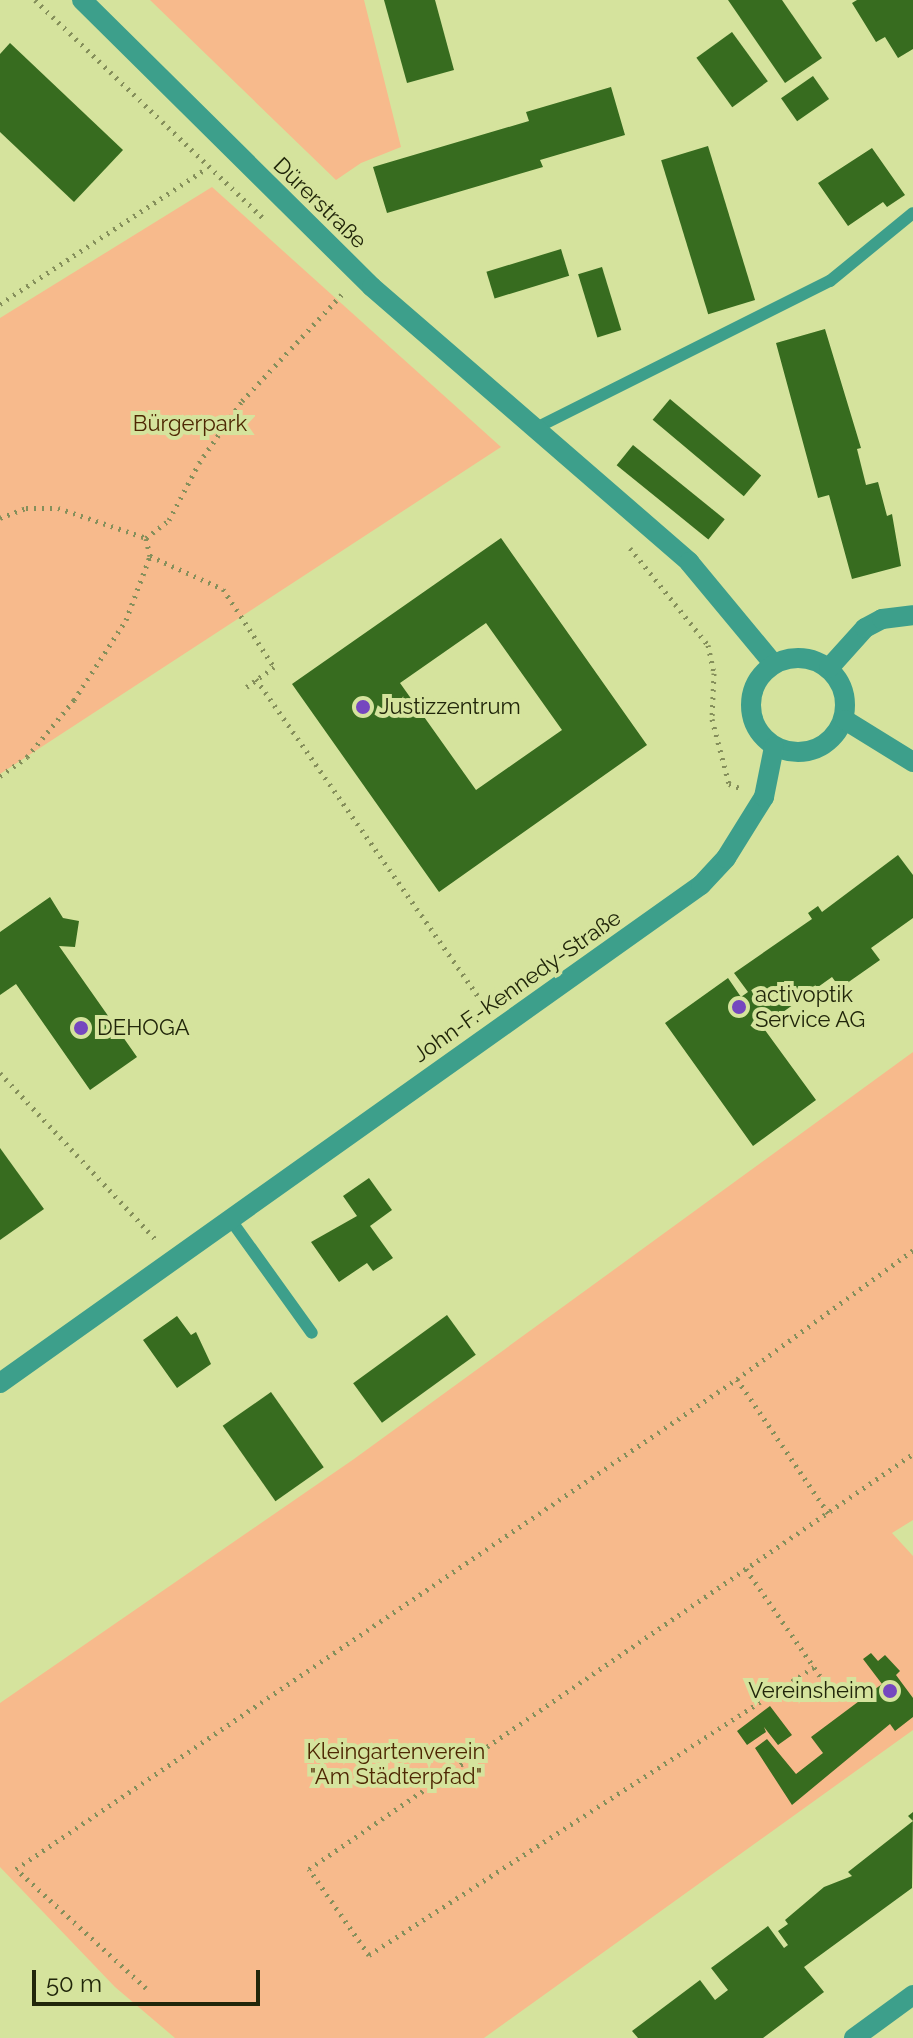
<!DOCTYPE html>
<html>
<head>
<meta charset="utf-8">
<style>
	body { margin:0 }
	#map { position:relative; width:913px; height:2038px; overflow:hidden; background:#d5e39d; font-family:Raleway,sans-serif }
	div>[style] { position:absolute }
	.green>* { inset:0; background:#f7ba8c }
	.building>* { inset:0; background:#376c1f; transform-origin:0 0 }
	.path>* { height:5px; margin-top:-2.5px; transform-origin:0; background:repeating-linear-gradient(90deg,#858f5b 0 2px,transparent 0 8px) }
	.lane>* { height:12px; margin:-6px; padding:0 6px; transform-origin:6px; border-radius:6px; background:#3d9f8b }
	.street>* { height:20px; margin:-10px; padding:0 10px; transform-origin:10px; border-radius:10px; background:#3d9f8b }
	.street>.ring { margin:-10px; padding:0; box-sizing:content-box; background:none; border:20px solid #3d9f8b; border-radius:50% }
	.dots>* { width:22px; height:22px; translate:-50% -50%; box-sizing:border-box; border:4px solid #d5e39d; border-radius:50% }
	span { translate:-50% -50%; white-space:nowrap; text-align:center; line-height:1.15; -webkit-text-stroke:8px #d5e39d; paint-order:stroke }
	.street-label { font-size:22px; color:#21260a }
	.park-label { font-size:22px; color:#4e2703 }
	.poi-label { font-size:22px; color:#21260a }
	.left { translate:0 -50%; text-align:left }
	.right { translate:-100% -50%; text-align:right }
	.scale { position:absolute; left:32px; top:1970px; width:228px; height:36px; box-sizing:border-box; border:4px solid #21260a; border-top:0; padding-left:10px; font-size:24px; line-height:28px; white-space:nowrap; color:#21260a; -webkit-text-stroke:6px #d5e39d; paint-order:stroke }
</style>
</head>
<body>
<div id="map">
	<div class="green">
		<i style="clip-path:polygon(150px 0,364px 0,401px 147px,361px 163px,336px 180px)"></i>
		<i style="clip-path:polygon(212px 187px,501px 447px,0 774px,0 318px)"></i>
		<i style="clip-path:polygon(913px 1052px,913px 1520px,892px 1533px,913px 1556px,913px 1730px,484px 2038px,175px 2038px,115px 1987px,0 1867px,0 1703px,354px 1459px)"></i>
	</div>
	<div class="building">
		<i style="clip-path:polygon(384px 0,435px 0,454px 70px,407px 83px)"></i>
		<i style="clip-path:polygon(728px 0,782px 0,822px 58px,785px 83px)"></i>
		<i style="clip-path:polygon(857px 0,913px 0,913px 49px,898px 58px,885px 37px,876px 42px,852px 3px)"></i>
		<i style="left:732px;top:32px;width:61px;height:44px;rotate:54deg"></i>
		<i style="clip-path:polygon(10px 43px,123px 150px,74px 202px,0 132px,0 54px)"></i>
		<i style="left:813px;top:76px;width:28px;height:39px;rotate:55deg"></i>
		<i style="clip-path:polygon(611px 87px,625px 135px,540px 160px,543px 167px,387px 213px,373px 167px,529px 121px,526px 112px)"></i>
		<i style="left:708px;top:146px;width:161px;height:49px;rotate:73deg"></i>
		<i style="clip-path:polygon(872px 148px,905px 195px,887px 207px,883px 202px,848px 226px,818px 183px)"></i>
		<i style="left:561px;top:249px;width:28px;height:78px;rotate:73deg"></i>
		<i style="left:602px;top:267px;width:66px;height:25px;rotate:73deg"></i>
		<i style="clip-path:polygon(825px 329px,861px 448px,857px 449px,866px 485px,878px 482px,887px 516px,892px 514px,901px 566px,852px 579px,829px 495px,818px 498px,776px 343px)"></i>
		<i style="left:670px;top:399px;width:119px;height:27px;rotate:40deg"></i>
		<i style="left:633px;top:445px;width:118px;height:26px;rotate:39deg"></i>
		<i style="clip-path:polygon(evenodd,501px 538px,647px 745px,439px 892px,292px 684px,501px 538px,486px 623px,562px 730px,476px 790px,400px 683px,486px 623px)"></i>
		<i style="clip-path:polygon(898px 855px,913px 875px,913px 918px,871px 948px,880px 960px,840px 988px,832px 977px,769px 1022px,766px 1017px,759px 1022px,816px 1100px,753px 1146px,665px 1023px,728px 978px,741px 997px,748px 992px,734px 973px,812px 919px,808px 913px,818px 906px,822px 912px)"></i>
		<i style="clip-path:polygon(50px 897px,63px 918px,79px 921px,75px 947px,59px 946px,137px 1057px,90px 1090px,16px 984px,0 995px,0 932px)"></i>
		<i style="clip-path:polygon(0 1148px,44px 1209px,0 1240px)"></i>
		<i style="clip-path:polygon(369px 1178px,392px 1210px,370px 1226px,393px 1258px,373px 1271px,367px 1263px,339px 1282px,311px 1242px,357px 1216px,343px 1196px)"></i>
		<i style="left:447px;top:1315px;width:49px;height:116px;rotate:54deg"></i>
		<i style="clip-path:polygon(177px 1316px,191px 1335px,196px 1332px,211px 1364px,177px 1388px,143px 1340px)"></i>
		<i style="left:271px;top:1392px;width:92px;height:59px;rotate:55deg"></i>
		<i style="clip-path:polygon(871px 1653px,878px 1661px,885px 1655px,900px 1671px,896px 1675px,913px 1698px,913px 1717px,895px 1731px,890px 1724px,792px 1805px,755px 1748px,767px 1739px,796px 1774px,823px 1753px,811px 1737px,882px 1684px,863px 1659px)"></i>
		<i style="clip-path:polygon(770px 1706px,792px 1735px,778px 1745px,764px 1727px,766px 1732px,747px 1745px,737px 1731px)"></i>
		<i style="clip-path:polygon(913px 1812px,912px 1888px,804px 1967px,824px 1992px,763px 2038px,638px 2038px,632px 2031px,700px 1980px,715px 2000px,728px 1990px,711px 1968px,768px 1926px,784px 1948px,788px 1945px,778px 1931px,788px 1924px,785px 1920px,824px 1887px,852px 1876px,848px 1872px,913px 1821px,908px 1816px)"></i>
	</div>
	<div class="path">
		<i style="left:35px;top:0;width:315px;rotate:43.7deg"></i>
		<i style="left:0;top:304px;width:248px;rotate:-33.3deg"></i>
		<i style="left:0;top:518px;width:28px;rotate:-21deg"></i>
		<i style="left:26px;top:508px;width:32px"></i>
		<i style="left:58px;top:508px;width:93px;rotate:18.8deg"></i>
		<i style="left:630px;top:548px;width:124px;rotate:51.2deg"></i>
		<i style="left:708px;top:645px;width:29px;rotate:78deg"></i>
		<i style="left:714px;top:673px;width:46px;rotate:92.5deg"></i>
		<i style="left:712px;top:719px;width:67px;rotate:75.3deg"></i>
		<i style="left:729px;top:784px;width:12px;rotate:20deg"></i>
		<i style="left:150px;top:556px;width:80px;rotate:24.3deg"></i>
		<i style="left:223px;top:589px;width:93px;rotate:56.8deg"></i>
		<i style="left:274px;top:667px;width:34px;rotate:144deg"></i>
		<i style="left:256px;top:679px;width:401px;rotate:55deg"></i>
		<i style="left:0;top:776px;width:33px;rotate:-35deg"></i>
		<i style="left:27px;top:757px;width:74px;rotate:-50.5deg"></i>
		<i style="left:74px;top:700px;width:95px;rotate:-57deg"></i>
		<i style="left:126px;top:620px;width:68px;rotate:-69.4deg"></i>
		<i style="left:150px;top:556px;width:18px;rotate:-103deg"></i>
		<i style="left:146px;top:538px;width:29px;rotate:-38deg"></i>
		<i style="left:169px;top:520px;width:64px;rotate:-62.2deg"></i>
		<i style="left:199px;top:463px;width:75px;rotate:-55.3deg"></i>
		<i style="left:242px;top:401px;width:149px;rotate:-46.9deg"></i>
		<i style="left:0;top:1073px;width:230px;rotate:46.9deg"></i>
		<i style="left:737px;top:1379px;width:162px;rotate:55.8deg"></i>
		<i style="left:746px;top:1569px;width:135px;rotate:55.3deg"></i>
		<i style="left:814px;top:1667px;width:530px;rotate:147.09deg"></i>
		<i style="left:369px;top:1955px;width:105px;rotate:-124.9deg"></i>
		<i style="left:309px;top:1869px;width:733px;rotate:-34.49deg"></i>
		<i style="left:146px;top:1988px;width:176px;rotate:-137.5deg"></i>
		<i style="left:16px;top:1869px;width:872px;rotate:-34.2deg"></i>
		<i style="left:737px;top:1379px;width:218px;rotate:-36.2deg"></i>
	</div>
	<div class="lane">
		<i style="left:536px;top:428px;width:329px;rotate:-26.6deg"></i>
		<i style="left:830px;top:281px;width:107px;rotate:-39.3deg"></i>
		<i style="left:230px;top:1219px;width:140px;rotate:54.3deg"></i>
	</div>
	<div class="street">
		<i style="left:82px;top:0;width:408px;rotate:44.7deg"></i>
		<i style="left:372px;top:287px;width:420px;rotate:40.9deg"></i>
		<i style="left:689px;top:562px;width:131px;rotate:50.3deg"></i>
		<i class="ring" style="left:751px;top:658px;width:74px;height:74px"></i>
		<i style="left:829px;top:668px;width:54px;rotate:-48deg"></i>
		<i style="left:865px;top:628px;width:19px;rotate:-28deg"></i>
		<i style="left:882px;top:619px;width:31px;rotate:-7deg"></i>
		<i style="left:845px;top:720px;width:80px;rotate:31.7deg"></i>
		<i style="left:0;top:1383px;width:860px;rotate:-35.39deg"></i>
		<i style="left:701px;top:885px;width:37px;rotate:-47deg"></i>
		<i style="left:726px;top:858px;width:72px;rotate:-58.1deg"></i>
		<i style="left:764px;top:797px;width:51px;rotate:-78.7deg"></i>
		<i style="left:854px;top:2038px;width:73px;rotate:-36.1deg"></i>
	</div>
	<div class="dots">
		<i style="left:363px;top:707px;background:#7547bf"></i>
		<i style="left:739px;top:1007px;background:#7547bf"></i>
		<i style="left:81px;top:1028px;background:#7547bf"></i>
		<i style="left:890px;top:1691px;background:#7547bf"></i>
	</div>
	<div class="street-label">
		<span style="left:320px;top:203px;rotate:44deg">Dürerstraße</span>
		<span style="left:517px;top:986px;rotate:-35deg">John-F.-Kennedy-Straße</span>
	</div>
	<div class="park-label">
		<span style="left:190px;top:424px">Bürgerpark</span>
		<span style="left:396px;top:1764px">Kleingartenverein<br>"Am Städterpfad"</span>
	</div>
	<div class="poi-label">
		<span class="left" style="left:379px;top:707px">Justizzentrum</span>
		<span class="left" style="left:755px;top:1007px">activoptik<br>Service AG</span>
		<span class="left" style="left:97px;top:1028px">DEHOGA</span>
		<span class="right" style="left:874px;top:1691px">Vereinsheim</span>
	</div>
	<div class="scale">50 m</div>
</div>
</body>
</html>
